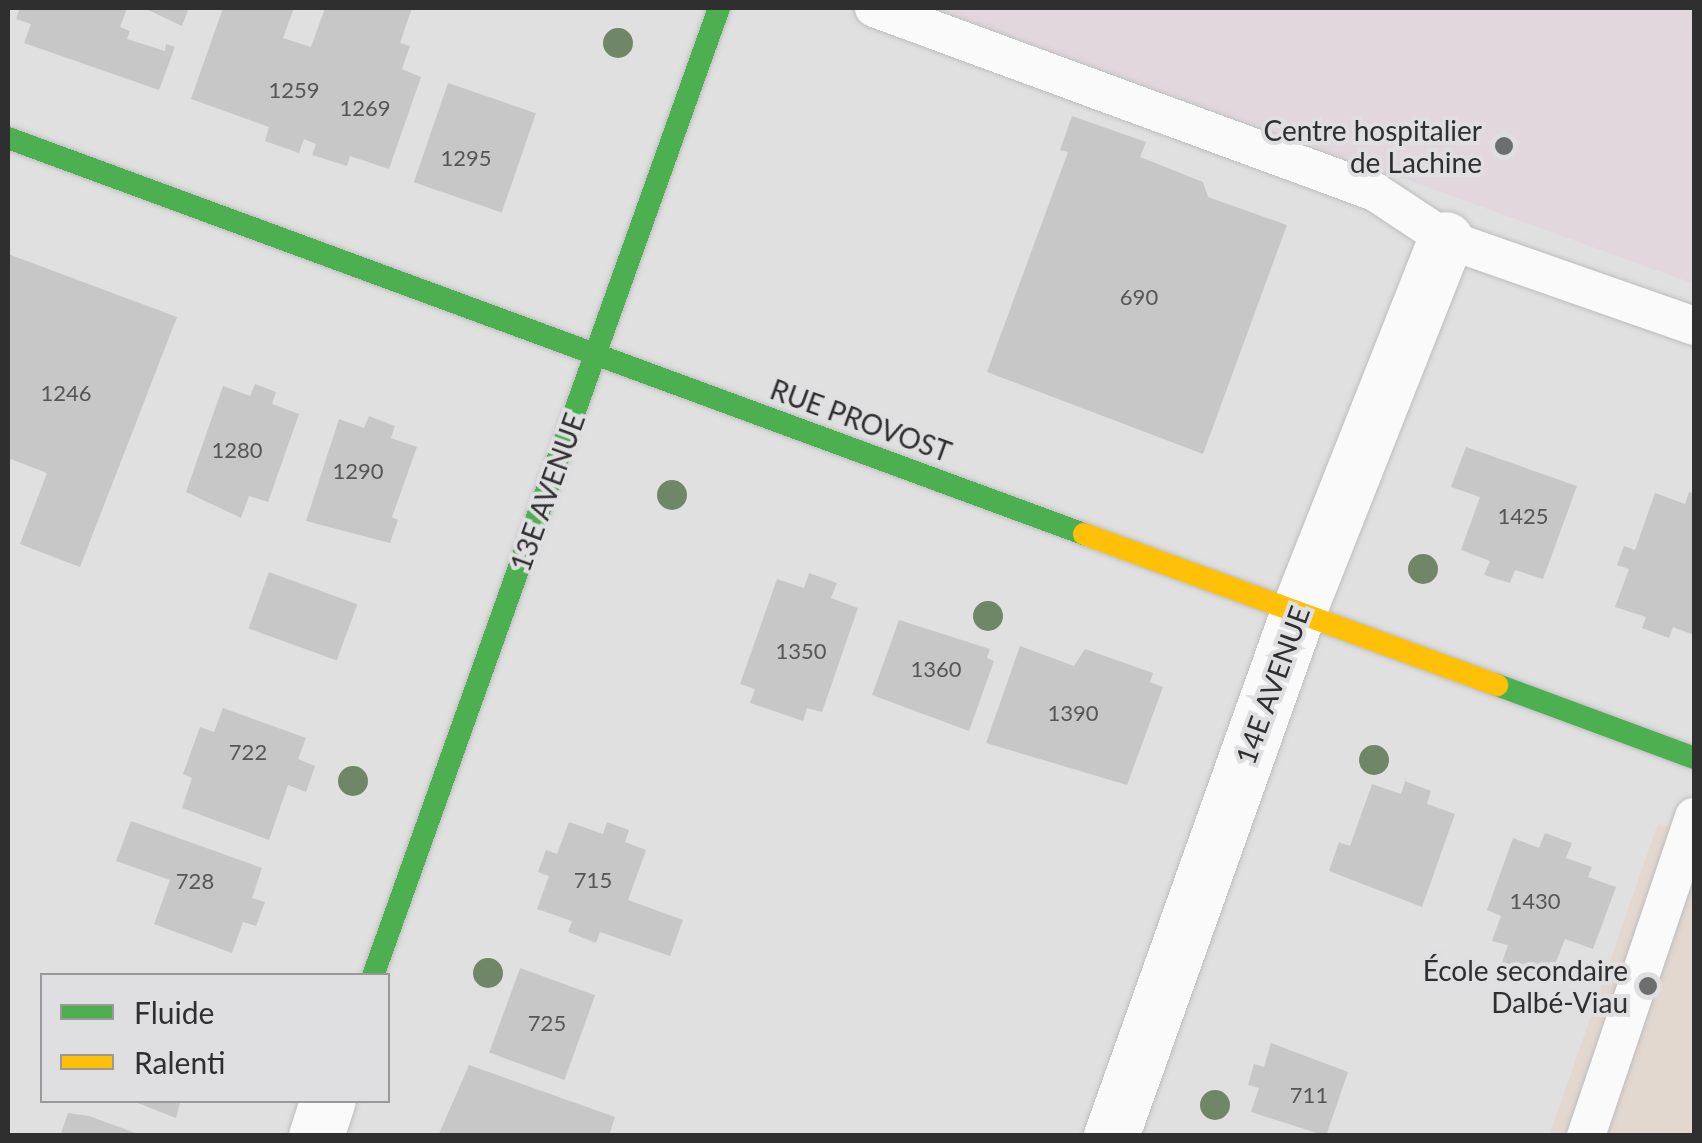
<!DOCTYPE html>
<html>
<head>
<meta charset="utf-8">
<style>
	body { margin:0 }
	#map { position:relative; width:1702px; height:1143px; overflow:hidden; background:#e0e0e0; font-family:Lato,sans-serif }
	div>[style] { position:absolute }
	.education>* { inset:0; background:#e3d8d0 }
	.medical>* { inset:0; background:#e3d7de }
	.building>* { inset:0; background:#c7c7c7; transform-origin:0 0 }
	.roads { filter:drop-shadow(0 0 2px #bdbdbe) drop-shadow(0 0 2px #bdbdbe) }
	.lane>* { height:38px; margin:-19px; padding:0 19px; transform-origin:19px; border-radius:19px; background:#fafafa }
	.street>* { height:55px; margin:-27.5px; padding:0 27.5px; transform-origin:27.5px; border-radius:27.5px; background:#fafafa }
	.fast>* { height:22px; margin:-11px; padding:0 11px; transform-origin:11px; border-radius:11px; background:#4caf50 }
	.slow>* { height:22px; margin:-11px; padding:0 11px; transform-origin:11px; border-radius:11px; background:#ffc107 }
	.trees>* { width:30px; height:30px; margin:-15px; border-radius:50%; background:#6f8766 }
	.dots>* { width:28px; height:28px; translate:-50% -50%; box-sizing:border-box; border:5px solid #dfdfe1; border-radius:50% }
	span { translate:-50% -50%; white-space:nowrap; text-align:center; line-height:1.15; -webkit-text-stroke:8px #dfdfe1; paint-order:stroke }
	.number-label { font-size:22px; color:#565657 }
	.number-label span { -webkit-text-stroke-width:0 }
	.poi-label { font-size:28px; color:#2f2f30 }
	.right { translate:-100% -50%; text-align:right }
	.street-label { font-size:28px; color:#2f2f30 }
	.frame { position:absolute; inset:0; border:10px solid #2f2f30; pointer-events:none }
	.legend { position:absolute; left:40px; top:973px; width:350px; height:130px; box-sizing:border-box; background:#dfdfe1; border:2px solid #99999a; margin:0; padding:12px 18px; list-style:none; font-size:30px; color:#2f2f30 }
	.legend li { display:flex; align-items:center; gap:20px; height:50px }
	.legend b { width:50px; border:2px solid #99999a }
</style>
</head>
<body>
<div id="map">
	<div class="education">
		<i style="clip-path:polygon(1658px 823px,1694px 836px,1694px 1135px,1549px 1136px)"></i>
	</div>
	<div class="medical">
		<i style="clip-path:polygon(934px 8px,1694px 8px,1694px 284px)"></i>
	</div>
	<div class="building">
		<i style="clip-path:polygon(20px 8px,127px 8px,120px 27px,130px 31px,127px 39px,165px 51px,166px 44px,175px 47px,159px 90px,24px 43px,31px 24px,16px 19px)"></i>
		<i style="clip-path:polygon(144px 8px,189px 8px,182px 26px)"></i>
		<i style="clip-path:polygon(223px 8px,294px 8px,283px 38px,311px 47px,325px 8px,412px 8px,400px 43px,410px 46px,402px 69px,421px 77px,389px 169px,350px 156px,347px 166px,312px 155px,316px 144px,304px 139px,299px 153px,265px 141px,269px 127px,191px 99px)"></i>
		<i style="left:448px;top:83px;width:93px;height:105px;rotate:19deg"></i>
		<i style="clip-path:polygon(1072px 116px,1146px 142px,1140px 157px,1203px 182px,1208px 197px,1287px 225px,1203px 454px,987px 372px,1068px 152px,1060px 150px)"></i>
		<i style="clip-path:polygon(8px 254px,177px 317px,80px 567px,20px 544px,47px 473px,8px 458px)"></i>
		<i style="clip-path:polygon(255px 384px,276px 392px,272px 404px,299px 414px,268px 502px,249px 496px,241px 518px,186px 492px,223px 386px,250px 396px)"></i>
		<i style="clip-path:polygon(369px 416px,395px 426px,391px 438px,417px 447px,392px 517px,398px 520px,390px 543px,306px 521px,339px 419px,364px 428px)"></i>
		<i style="clip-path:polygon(1466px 447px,1577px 486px,1543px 579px,1515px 570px,1510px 583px,1484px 575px,1490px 561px,1461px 550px,1480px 497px,1451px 487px)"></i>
		<i style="clip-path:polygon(1689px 492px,1694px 494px,1694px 635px,1673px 627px,1669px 638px,1642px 628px,1646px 617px,1615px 607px,1629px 569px,1617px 565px,1624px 546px,1635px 550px,1655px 493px,1685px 504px)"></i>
		<i style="left:269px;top:572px;width:94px;height:60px;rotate:20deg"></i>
		<i style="clip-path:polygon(809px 573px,837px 583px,831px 598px,858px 608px,822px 712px,807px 708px,803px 721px,750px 703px,755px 689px,740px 684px,777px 579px,804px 588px)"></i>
		<i style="clip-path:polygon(899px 620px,990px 649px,987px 658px,994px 661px,969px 731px,872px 695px)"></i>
		<i style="clip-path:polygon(1020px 646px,1074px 666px,1085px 649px,1153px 673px,1150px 682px,1163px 687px,1127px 785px,986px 743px)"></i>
		<i style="clip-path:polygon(223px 708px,306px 738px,298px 759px,315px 766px,306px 792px,288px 785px,269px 840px,182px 808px,192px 778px,183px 774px,200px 727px,214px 732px)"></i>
		<i style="clip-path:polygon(1405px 781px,1431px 791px,1427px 804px,1455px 814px,1422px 907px,1329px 871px,1339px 842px,1350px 846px,1372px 784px,1401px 794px)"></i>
		<i style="clip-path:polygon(131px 821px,262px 868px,252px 898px,265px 902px,256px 926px,243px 922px,232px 953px,154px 924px,170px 880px,116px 861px)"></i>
		<i style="clip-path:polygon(569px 822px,603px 834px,607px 822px,629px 830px,625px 842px,646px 850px,628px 900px,683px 920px,670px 956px,600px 932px,596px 943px,568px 932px,572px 921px,537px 909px,549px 876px,538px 872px,546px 850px,557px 854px)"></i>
		<i style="clip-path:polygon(1545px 833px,1572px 843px,1566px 858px,1592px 867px,1588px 877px,1616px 887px,1593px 949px,1565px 939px,1549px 980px,1502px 963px,1508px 945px,1492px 941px,1501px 916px,1487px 910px,1513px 838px,1539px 848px)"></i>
		<i style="left:520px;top:968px;width:80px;height:90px;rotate:20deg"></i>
		<i style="clip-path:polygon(1271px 1043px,1348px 1072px,1326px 1136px,1251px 1112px,1259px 1088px,1248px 1085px,1254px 1064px,1264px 1067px)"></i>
		<i style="clip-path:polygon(469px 1065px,615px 1117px,609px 1136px,438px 1136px)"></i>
		<i style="clip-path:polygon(130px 1100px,181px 1100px,176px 1118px)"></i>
		<i style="clip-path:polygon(68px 1113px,89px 1116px,144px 1136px,60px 1136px)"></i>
	</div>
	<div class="roads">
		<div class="lane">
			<i style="left:874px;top:8px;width:534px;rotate:20.17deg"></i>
			<i style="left:1375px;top:192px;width:85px;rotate:33.5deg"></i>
			<i style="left:1446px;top:239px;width:263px;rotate:19.3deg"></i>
			<i style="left:1586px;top:1136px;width:337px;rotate:-71.3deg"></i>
		</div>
		<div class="street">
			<i style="left:316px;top:1136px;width:38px;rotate:-72deg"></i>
			<i style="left:1111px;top:1136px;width:556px;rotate:-70.36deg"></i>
			<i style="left:1298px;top:612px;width:401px;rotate:-68.4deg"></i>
		</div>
		<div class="fast">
			<i style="left:8px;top:138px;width:1147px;rotate:20.21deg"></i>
			<i style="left:1497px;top:685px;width:210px;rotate:20.3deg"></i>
			<i style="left:373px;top:976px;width:1028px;rotate:-70.33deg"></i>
		</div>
		<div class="slow">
			<i style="left:1084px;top:534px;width:440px;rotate:20.1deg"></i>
		</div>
	</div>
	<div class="trees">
		<i style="left:618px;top:43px"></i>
		<i style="left:672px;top:495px"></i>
		<i style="left:1423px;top:569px"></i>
		<i style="left:988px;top:616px"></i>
		<i style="left:1374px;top:760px"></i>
		<i style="left:353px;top:781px"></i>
		<i style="left:488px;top:973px"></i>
		<i style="left:1215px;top:1105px"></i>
	</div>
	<div class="dots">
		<i style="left:1504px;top:146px;background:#6d6d6e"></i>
		<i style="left:1648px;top:986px;background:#6d6d6e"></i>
	</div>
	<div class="number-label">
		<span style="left:294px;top:90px">1259</span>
		<span style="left:365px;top:108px">1269</span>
		<span style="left:466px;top:158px">1295</span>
		<span style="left:1139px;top:297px">690</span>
		<span style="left:66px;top:393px">1246</span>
		<span style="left:237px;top:450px">1280</span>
		<span style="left:358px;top:471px">1290</span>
		<span style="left:1523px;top:516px">1425</span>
		<span style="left:801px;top:651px">1350</span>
		<span style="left:936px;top:669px">1360</span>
		<span style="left:1073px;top:713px">1390</span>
		<span style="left:248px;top:752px">722</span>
		<span style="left:593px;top:880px">715</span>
		<span style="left:195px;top:881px">728</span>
		<span style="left:1535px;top:901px">1430</span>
		<span style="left:547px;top:1023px">725</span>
		<span style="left:1309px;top:1095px">711</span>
	</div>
	<div class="poi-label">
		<span class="right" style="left:1482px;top:146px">Centre hospitalier<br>de Lachine</span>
		<span class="right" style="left:1628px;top:986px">École secondaire<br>Dalbé-Viau</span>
	</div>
	<div class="street-label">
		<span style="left:861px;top:420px;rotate:20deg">RUE PROVOST</span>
		<span style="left:547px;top:492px;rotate:-70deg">13E AVENUE</span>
		<span style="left:1272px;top:685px;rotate:-70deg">14E AVENUE</span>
	</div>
	<div class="frame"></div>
	<ul class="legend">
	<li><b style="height:12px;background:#4caf50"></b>Fluide</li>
	<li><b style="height:12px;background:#ffc107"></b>Ralenti</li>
	</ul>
</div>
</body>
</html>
